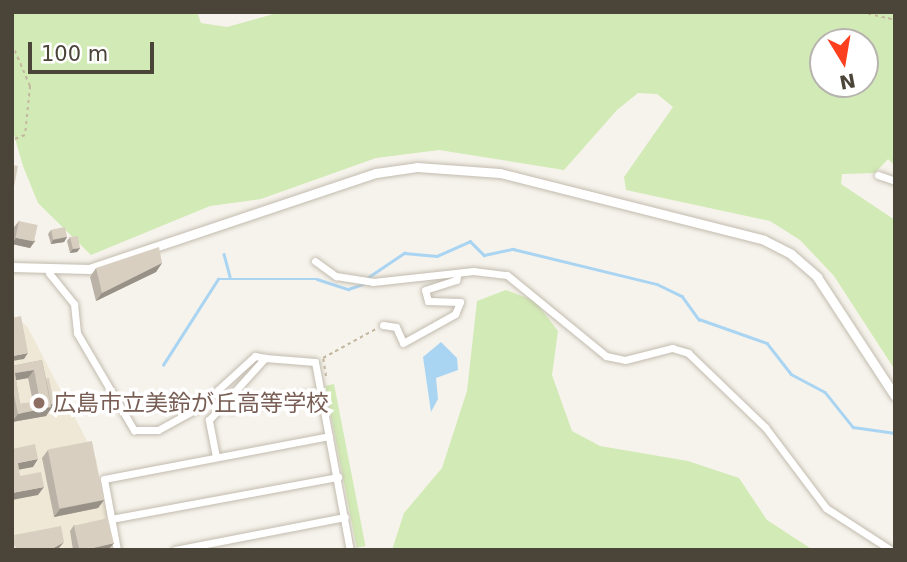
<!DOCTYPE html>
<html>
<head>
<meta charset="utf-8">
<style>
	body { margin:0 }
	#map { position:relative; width:907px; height:562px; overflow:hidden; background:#f6f3ec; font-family:"DejaVu Sans","Noto Sans JP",sans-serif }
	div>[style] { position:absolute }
	.education>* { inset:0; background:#efe8d6 }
	.green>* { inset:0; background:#d2eab5; transform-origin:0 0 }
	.water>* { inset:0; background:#a9d4f2 }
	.stream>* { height:2.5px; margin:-1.25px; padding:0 1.25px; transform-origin:1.25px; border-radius:1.25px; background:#a9d4f2 }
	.path>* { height:2px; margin-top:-1px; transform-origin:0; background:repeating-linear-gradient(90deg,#c4b79f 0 3.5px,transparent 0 7px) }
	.roads { filter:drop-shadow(0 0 2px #c2bbae) drop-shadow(0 0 2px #c2bbae) }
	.minor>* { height:7px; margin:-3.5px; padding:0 3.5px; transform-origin:3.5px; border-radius:3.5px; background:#fff }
	.tertiary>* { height:9px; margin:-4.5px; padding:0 4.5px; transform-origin:4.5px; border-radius:4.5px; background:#fff }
	.wall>* { inset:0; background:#bab2a6 }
	.shaded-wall>* { inset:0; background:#979187 }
	.building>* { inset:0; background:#d8cfc1; transform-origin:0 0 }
	.dots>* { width:19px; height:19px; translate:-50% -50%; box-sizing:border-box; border:4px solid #fff; border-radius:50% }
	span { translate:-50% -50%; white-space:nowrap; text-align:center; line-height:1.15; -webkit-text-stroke:7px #fff; paint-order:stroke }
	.education-label { font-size:23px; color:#785e54 }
	.left { translate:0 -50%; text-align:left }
	.frame { position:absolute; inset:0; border:14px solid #4b4439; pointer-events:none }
	.north { position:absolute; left:809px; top:28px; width:70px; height:70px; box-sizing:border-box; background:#fff; border:2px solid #b7b4b0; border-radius:50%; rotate:169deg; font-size:19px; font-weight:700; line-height:28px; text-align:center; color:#4b4439 }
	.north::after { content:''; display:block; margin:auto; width:24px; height:32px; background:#fc3f1d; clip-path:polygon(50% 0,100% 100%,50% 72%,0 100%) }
	.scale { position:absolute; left:28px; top:42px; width:126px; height:32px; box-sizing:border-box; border:4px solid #4b4439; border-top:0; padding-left:9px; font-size:21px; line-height:24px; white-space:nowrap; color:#4b4439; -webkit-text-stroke:5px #fff; paint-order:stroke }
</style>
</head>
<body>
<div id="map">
	<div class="education">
		<i style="clip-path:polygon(12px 315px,27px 326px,96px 458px,113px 550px,12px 550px)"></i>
	</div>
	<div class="green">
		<i style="clip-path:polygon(evenodd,12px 12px,197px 12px,201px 23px,227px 27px,281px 12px,895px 12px,895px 166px,888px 159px,875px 173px,842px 174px,841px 184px,895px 220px,895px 370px,834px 276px,800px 240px,770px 221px,626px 190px,624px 177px,673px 107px,657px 94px,638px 93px,617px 110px,564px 170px,439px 150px,376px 158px,261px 199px,210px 206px,91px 255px,38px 203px,23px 166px,12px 128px,12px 12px,823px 42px,865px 42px,865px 84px,823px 84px,823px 42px)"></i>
		<i style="clip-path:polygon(506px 290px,535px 301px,558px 331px,552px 375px,572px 431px,600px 446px,688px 461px,739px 478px,767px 520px,813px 550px,392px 550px,404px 513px,442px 468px,467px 391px,477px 301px)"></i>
		<i style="left:334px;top:384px;width:165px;height:9px;rotate:79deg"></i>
	</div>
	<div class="water">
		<i style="clip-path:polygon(441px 342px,457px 358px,458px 370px,436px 378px,438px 399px,431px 412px,423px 357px)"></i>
	</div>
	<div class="stream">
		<i style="left:224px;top:254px;width:23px;rotate:75deg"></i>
		<i style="left:367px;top:278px;width:45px;rotate:-34deg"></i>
		<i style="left:404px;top:253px;width:33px;rotate:5deg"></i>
		<i style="left:437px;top:256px;width:36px;rotate:-24deg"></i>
		<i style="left:470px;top:241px;width:20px;rotate:45deg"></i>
		<i style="left:484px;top:255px;width:30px;rotate:-12deg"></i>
		<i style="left:513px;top:249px;width:148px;rotate:13.7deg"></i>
		<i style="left:657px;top:284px;width:28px;rotate:26deg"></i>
		<i style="left:682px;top:296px;width:29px;rotate:54deg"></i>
		<i style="left:699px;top:319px;width:72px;rotate:19.4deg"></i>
		<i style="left:767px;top:343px;width:39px;rotate:52deg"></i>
		<i style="left:791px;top:374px;width:38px;rotate:28deg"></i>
		<i style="left:825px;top:392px;width:45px;rotate:51.3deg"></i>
		<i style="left:853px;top:427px;width:42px;rotate:8.1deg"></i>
		<i style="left:163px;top:365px;width:102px;rotate:-57.4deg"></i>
		<i style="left:218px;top:279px;width:99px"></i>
		<i style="left:317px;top:279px;width:33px;rotate:18deg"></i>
		<i style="left:348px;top:289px;width:16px;rotate:-18deg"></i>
	</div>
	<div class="path">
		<i style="left:861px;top:12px;width:35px;rotate:13deg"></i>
		<i style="left:12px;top:44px;width:46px;rotate:66.8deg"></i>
		<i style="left:30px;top:86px;width:49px;rotate:95.8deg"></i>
		<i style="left:25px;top:135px;width:14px;rotate:159deg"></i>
		<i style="left:326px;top:376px;width:18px;rotate:-99deg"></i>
		<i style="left:323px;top:358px;width:60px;rotate:-28.7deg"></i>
	</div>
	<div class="roads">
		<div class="minor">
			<i style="left:878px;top:175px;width:18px;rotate:19deg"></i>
			<i style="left:315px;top:261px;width:26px;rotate:36deg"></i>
			<i style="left:336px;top:276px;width:37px;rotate:9deg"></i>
			<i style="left:373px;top:282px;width:101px;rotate:-6.3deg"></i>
			<i style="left:473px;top:271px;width:34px;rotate:7deg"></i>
			<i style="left:507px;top:275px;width:128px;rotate:39.3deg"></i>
			<i style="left:606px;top:356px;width:19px;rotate:12deg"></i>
			<i style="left:625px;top:360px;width:49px;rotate:-14.3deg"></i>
			<i style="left:672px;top:348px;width:17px;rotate:17deg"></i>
			<i style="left:688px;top:353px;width:107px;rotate:43.9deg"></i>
			<i style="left:765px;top:427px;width:101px;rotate:53deg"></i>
			<i style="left:826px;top:508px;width:77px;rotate:32.9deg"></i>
			<i style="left:49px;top:273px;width:40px;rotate:51deg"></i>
			<i style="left:74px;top:304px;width:29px;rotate:84deg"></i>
			<i style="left:77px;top:333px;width:113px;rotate:59.6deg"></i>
			<i style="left:134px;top:430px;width:24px"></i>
			<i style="left:158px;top:430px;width:46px;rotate:-28.8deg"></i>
			<i style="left:198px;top:408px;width:77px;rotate:-42.4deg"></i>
			<i style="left:255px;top:356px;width:10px;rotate:11deg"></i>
			<i style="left:383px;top:325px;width:13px;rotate:9deg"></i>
			<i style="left:396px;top:327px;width:17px;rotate:66deg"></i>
			<i style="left:403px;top:343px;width:60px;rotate:-29.1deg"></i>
			<i style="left:455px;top:314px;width:13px;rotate:-67deg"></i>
			<i style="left:460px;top:302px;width:32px;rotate:-178deg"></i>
			<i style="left:428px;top:301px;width:11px;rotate:-105deg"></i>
			<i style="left:425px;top:290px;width:33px;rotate:-18deg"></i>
			<i style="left:456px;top:280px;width:7px;rotate:-74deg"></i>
			<i style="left:223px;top:405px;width:9px;rotate:27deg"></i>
			<i style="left:231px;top:409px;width:91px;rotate:-10.8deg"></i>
			<i style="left:216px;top:457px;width:38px;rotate:-101deg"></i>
			<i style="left:209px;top:420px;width:84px;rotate:-47.9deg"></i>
			<i style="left:265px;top:358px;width:50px;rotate:4.6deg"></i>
			<i style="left:315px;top:362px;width:191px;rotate:79.5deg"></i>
			<i style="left:111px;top:519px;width:231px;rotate:-10.5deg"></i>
			<i style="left:117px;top:550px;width:72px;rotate:-100.4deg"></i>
			<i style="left:104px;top:479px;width:229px;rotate:-10.8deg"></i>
			<i style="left:175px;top:550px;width:173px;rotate:-11deg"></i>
		</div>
		<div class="tertiary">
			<i style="left:12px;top:267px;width:77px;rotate:1.5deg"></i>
			<i style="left:89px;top:269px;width:303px;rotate:-18.5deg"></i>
			<i style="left:376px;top:173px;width:41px;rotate:-8.3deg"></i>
			<i style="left:417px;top:167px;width:83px;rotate:4.1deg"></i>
			<i style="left:500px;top:173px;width:272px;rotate:14.2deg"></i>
			<i style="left:764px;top:240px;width:30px;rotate:27deg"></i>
			<i style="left:791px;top:254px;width:35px;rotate:41deg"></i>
			<i style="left:817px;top:277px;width:142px;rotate:56.8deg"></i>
		</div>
	</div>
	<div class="wall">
		<i style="clip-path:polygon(19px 221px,35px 241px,30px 248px,12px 244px,14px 227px)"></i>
		<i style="clip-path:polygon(51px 230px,67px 237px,64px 242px,51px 244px,48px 234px)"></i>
		<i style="clip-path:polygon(70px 237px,80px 248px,77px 252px,70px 253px,67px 241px)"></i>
		<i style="clip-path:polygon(162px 263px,156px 272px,96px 301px,90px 277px,96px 268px)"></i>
		<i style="clip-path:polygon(evenodd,42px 360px,46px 379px,54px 404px,46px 416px,12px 422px,12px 366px,42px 360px,28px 378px,33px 402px,20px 404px,16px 380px,28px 378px)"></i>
		<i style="clip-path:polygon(48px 450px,104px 500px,98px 508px,54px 517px,42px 458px)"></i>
		<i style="clip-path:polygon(74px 525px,114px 543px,109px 549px,73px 550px,70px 531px)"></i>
	</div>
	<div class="shaded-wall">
		<i style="clip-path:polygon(67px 237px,64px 242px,51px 244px,53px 240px)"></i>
		<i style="clip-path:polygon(16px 238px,35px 241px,30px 248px,12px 244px)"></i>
		<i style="clip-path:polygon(80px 248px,77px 252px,70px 253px,73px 249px)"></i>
		<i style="clip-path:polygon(162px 263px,156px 272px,96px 301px,102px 293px)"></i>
		<i style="clip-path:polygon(28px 353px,24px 359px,12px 361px,13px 356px)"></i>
		<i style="clip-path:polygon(34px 370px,28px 378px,12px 381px,15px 373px)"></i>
		<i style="clip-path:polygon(54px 404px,46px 416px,12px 422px,18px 414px)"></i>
		<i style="clip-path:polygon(38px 459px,33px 467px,12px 471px,18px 463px)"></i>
		<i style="clip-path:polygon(44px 487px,38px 495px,12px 500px,12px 493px)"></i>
		<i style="clip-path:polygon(104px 500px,98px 508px,54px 517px,60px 509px)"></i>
		<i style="clip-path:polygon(64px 542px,59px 548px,57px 550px,50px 550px)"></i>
		<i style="clip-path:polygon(114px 543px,109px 549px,82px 550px)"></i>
	</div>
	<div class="building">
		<i style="clip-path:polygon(12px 165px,18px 166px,12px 197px)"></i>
		<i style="left:19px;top:221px;width:19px;height:17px;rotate:12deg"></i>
		<i style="left:65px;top:227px;width:10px;height:14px;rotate:79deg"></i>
		<i style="clip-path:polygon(78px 236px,80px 248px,73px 249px,70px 237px)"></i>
		<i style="clip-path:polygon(159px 247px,162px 263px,102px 293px,96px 268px)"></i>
		<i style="clip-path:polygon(21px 316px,28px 353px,13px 356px,12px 318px)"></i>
		<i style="clip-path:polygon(evenodd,42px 360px,51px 407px,18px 414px,12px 385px,12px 366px,42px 360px,34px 370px,40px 401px,20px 404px,15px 373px,34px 370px)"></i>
		<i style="left:49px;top:378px;width:26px;height:3px;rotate:79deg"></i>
		<i style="left:92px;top:441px;width:60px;height:45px;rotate:79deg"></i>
		<i style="clip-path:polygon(35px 444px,38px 459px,18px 463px,20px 476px,41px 472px,44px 487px,12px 493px,12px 479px,13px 479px,12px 473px,12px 449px)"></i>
		<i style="left:108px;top:518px;width:26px;height:35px;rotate:77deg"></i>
		<i style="clip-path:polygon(61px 526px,64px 542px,50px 550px,16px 550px,14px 535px)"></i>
		<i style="clip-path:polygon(12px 529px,16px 546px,12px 547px)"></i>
	</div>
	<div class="dots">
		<i style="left:39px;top:403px;background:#8d6e63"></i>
	</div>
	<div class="education-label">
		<span class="left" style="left:53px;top:403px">広島市立美鈴が丘高等学校</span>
	</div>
	<div class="frame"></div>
	<div class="north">N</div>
	<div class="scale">100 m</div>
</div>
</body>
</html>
